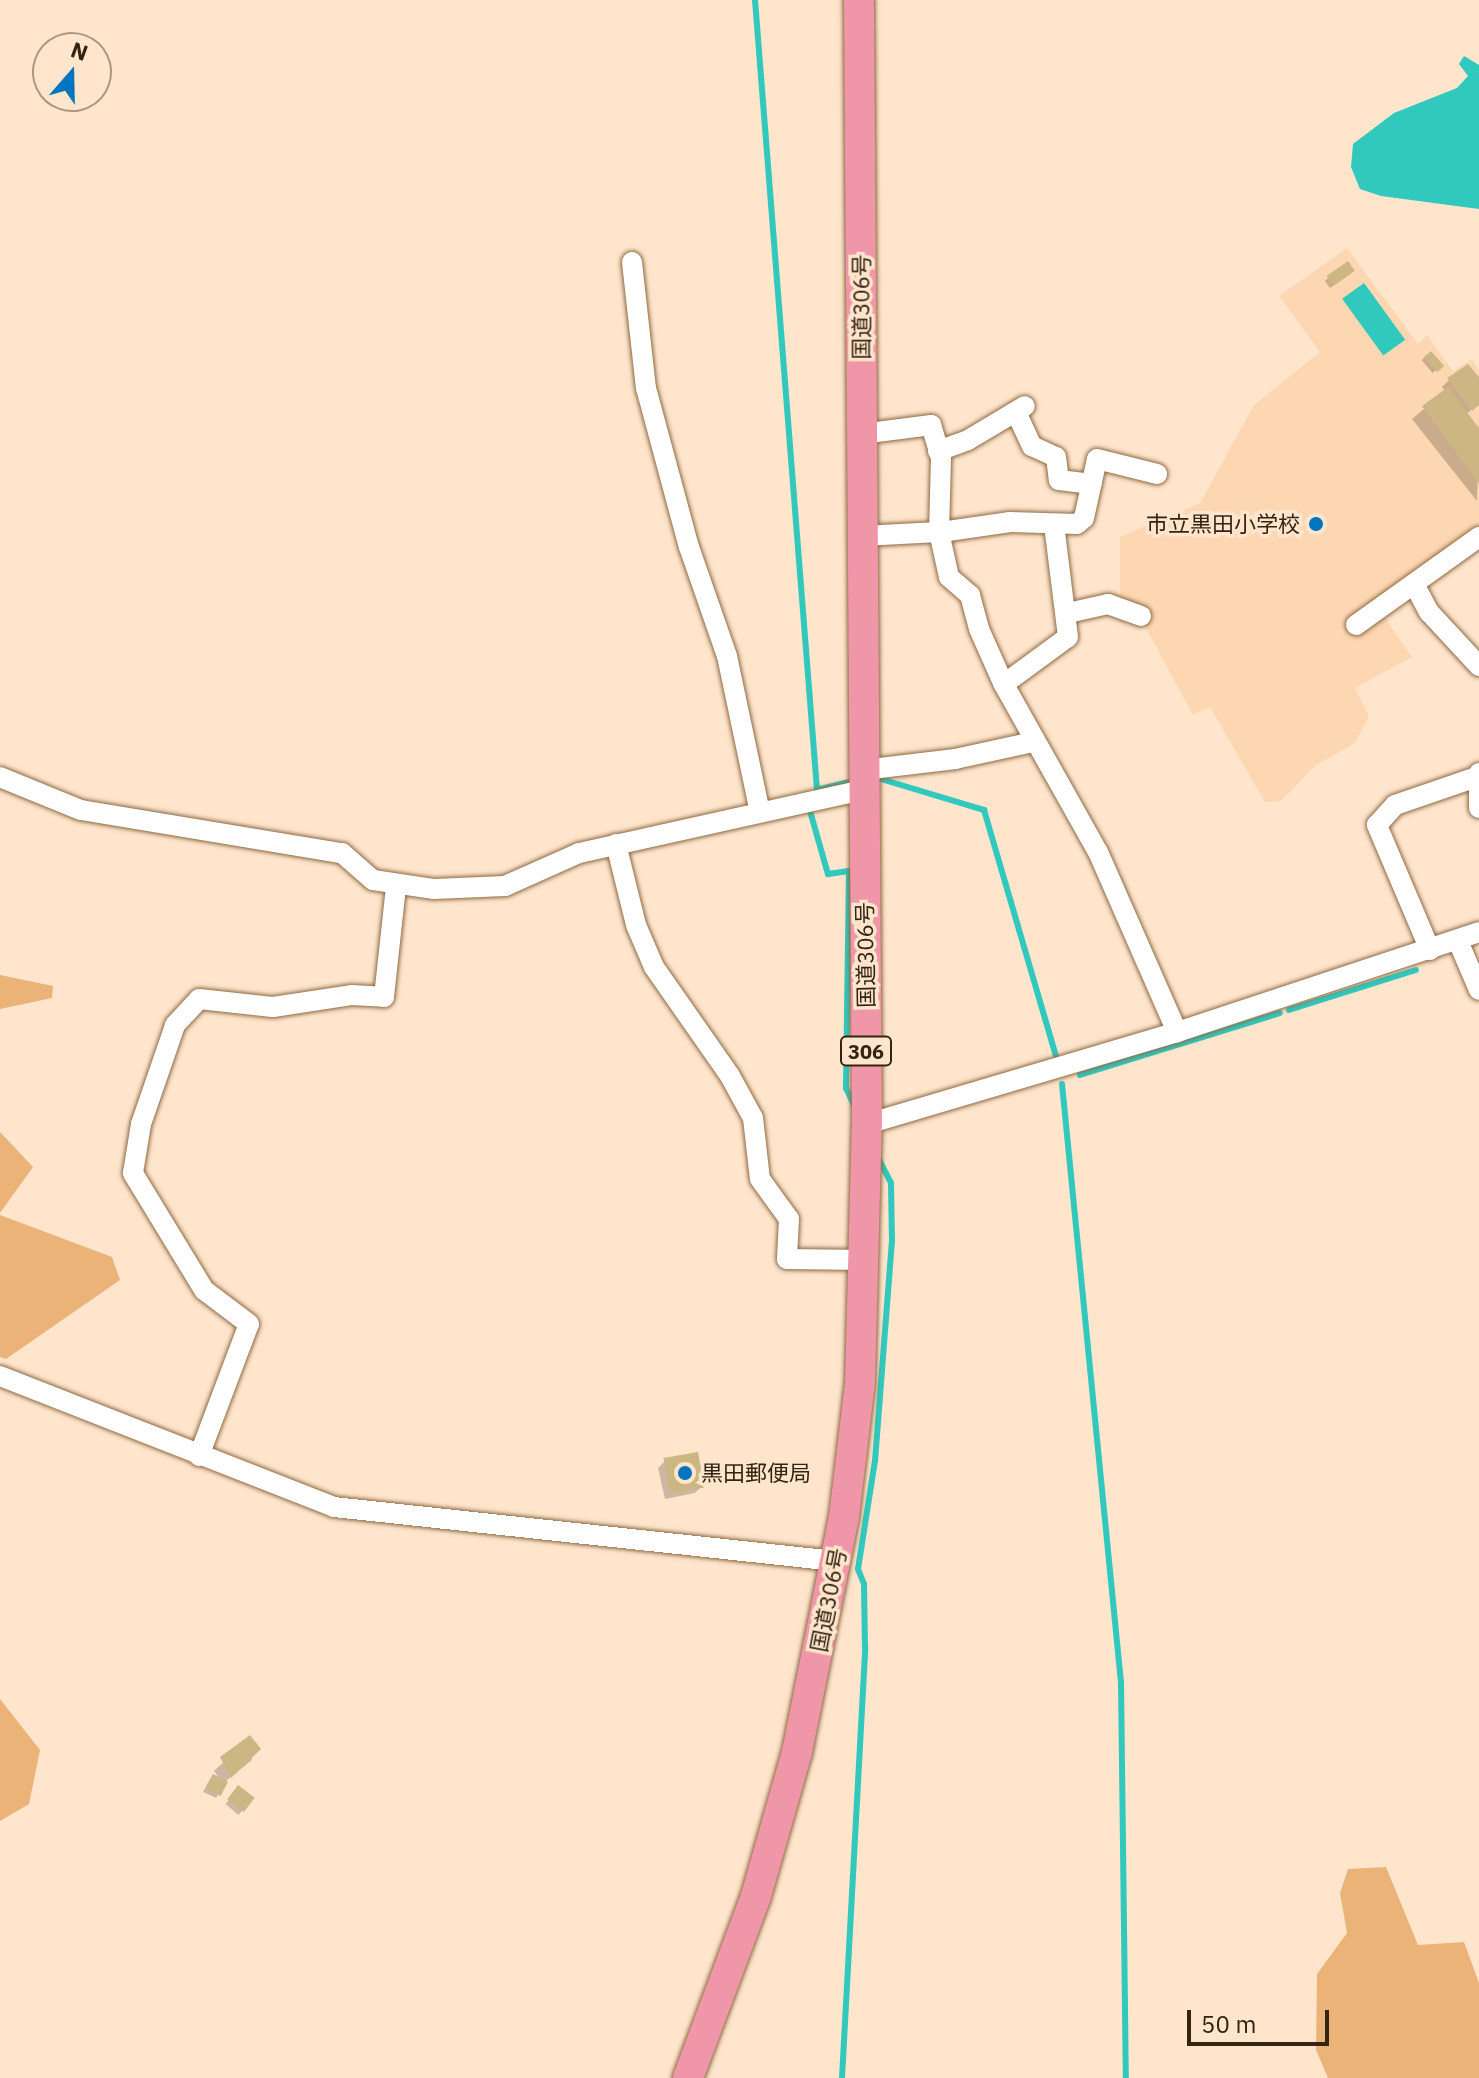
<!DOCTYPE html>
<html>
<head>
<meta charset="utf-8">
<style>
	body { margin:0 }
	#map { position:relative; width:1479px; height:2078px; overflow:hidden; background:#fee5cc; font-family:"IBM Plex Sans","Noto Sans JP",sans-serif }
	div>[style] { position:absolute }
	.built>* { inset:0; background:#fdd7b1 }
	.green>* { inset:0; background:#ebb378 }
	.water>* { inset:0; background:#31c8bd; transform-origin:0 0 }
	.shadow>* { inset:0; background:#0003; transform-origin:0 0 }
	.stream>* { height:6px; margin:-3px; padding:0 3px; transform-origin:3px; border-radius:3px; background:#31c8bd }
	.building>* { inset:0; background:#ccb683; transform-origin:0 0 }
	.roads { filter:drop-shadow(0 0 2px #8e6942) drop-shadow(0 0 2px #8e6942) }
	.minor>* { height:20px; margin:-10px; padding:0 10px; transform-origin:10px; border-radius:10px; background:#fff }
	.highway>* { height:30px; margin:-15px; padding:0 15px; transform-origin:15px; border-radius:15px; background:#ef96a8 }
	.dots>* { width:22px; height:22px; translate:-50% -50%; box-sizing:border-box; border:4px solid #fee5cc; border-radius:50% }
	span { translate:-50% -50%; white-space:nowrap; text-align:center; line-height:1.15; -webkit-text-stroke:7px #fee5cc; paint-order:stroke }
	.shield-label span { padding:2px 6px; background:#fee5cc; border:2px solid; border-radius:6px; -webkit-text-stroke-width:0 }
	.shield-label { font-size:20px; color:#332313; font-weight:700 }
	.street-label { font-size:22px; color:#332313 }
	.poi-label { font-size:22px; color:#332313 }
	.right { translate:-100% -50%; text-align:right }
	.left { translate:0 -50%; text-align:left }
	.north { position:absolute; left:32px; top:32px; width:80px; height:80px; box-sizing:border-box; background:#fee5cc; border:2px solid #ad9782; border-radius:50%; rotate:20deg; font-size:22px; font-weight:700; line-height:32px; text-align:center; color:#332313 }
	.north::after { content:''; display:block; margin:auto; width:28px; height:36px; background:#0175bf; clip-path:polygon(50% 0,100% 100%,50% 72%,0 100%) }
	.scale { position:absolute; left:1187px; top:2010px; width:142px; height:36px; box-sizing:border-box; border:4px solid #332313; border-top:0; padding-left:10px; font-size:24px; line-height:28px; white-space:nowrap; color:#332313; -webkit-text-stroke:6px #fee5cc; paint-order:stroke }
</style>
</head>
<body>
<div id="map">
	<div class="built">
		<i style="clip-path:polygon(1347px 248px,1418px 344px,1427px 335px,1453px 371px,1472px 359px,1479px 370px,1479px 526px,1350px 621px,1358px 633px,1384px 617px,1412px 657px,1355px 688px,1369px 716px,1355px 743px,1316px 765px,1281px 801px,1265px 802px,1210px 707px,1193px 715px,1145px 626px,1115px 602px,1120px 596px,1120px 537px,1200px 503px,1254px 405px,1320px 352px,1279px 296px)"></i>
	</div>
	<div class="green">
		<i style="clip-path:polygon(0 975px,53px 986px,52px 998px,0 1009px)"></i>
		<i style="clip-path:polygon(0 1132px,33px 1167px,0 1213px)"></i>
		<i style="clip-path:polygon(0 1215px,112px 1257px,120px 1280px,6px 1359px,0 1357px)"></i>
		<i style="clip-path:polygon(0 1699px,40px 1750px,29px 1804px,0 1821px)"></i>
		<i style="clip-path:polygon(1386px 1867px,1418px 1945px,1464px 1942px,1479px 1983px,1479px 2078px,1328px 2078px,1316px 2050px,1317px 1974px,1347px 1933px,1340px 1893px,1348px 1869px)"></i>
	</div>
	<div class="water">
		<i style="clip-path:polygon(1464px 56px,1479px 65px,1479px 209px,1381px 196px,1360px 189px,1351px 167px,1353px 144px,1394px 113px,1457px 88px,1468px 76px,1459px 64px)"></i>
		<i style="left:1364px;top:283px;width:70px;height:27px;rotate:54deg"></i>
	</div>
	<div class="shadow">
		<i style="clip-path:polygon(1350px 274px,1330px 288px,1325px 281px,1328px 278px)"></i>
		<i style="left:1430px;top:353px;width:17px;height:11px;rotate:50deg"></i>
		<i style="clip-path:polygon(1449px 380px,1479px 388px,1479px 404px,1466px 414px,1479px 431px,1477px 501px,1412px 419px,1445px 391px,1442px 387px)"></i>
		<i style="clip-path:polygon(665px 1461px,702px 1486px,695px 1493px,665px 1499px,658px 1468px)"></i>
		<i style="clip-path:polygon(249px 1738px,252px 1760px,226px 1781px,216px 1798px,203px 1792px,210px 1779px,221px 1781px,214px 1771px)"></i>
		<i style="left:239px;top:1788px;width:17px;height:21px;rotate:40deg"></i>
	</div>
	<div class="stream">
		<i style="left:755px;top:0;width:792px;rotate:85.51deg"></i>
		<i style="left:817px;top:790px;width:34px;rotate:-14deg"></i>
		<i style="left:881px;top:779px;width:108px;rotate:16.8deg"></i>
		<i style="left:984px;top:810px;width:256px;rotate:73.7deg"></i>
		<i style="left:808px;top:804px;width:73px;rotate:74.1deg"></i>
		<i style="left:828px;top:874px;width:21px;rotate:-8deg"></i>
		<i style="left:849px;top:871px;width:217px;rotate:90.8deg"></i>
		<i style="left:846px;top:1088px;width:21px;rotate:65deg"></i>
		<i style="left:1289px;top:1010px;width:133px;rotate:-17.5deg"></i>
		<i style="left:1080px;top:1075px;width:209px;rotate:-17.2deg"></i>
		<i style="left:1062px;top:1084px;width:601px;rotate:84.37deg"></i>
		<i style="left:1121px;top:1682px;width:396px;rotate:89.3deg"></i>
		<i style="left:842px;top:2078px;width:431px;rotate:-86.9deg"></i>
		<i style="left:865px;top:1648px;width:64px;rotate:-90.9deg"></i>
		<i style="left:864px;top:1584px;width:16px;rotate:-112deg"></i>
		<i style="left:858px;top:1569px;width:109px;rotate:-81.1deg"></i>
		<i style="left:875px;top:1461px;width:220px;rotate:-85.6deg"></i>
		<i style="left:892px;top:1242px;width:59px;rotate:-91deg"></i>
		<i style="left:891px;top:1183px;width:29px;rotate:-117deg"></i>
	</div>
	<div class="building">
		<i style="left:1348px;top:261px;width:12px;height:26px;rotate:55deg"></i>
		<i style="left:1431px;top:351px;width:20px;height:9px;rotate:49deg"></i>
		<i style="clip-path:polygon(1468px 364px,1479px 377px,1479px 405px,1472px 411px,1447px 378px)"></i>
		<i style="clip-path:polygon(1448px 387px,1479px 428px,1479px 484px,1422px 406px)"></i>
		<i style="left:698px;top:1452px;width:36px;height:35px;rotate:80deg"></i>
		<i style="clip-path:polygon(250px 1735px,261px 1749px,231px 1778px,220px 1757px)"></i>
		<i style="left:213px;top:1774px;width:17px;height:16px;rotate:28deg"></i>
		<i style="left:238px;top:1785px;width:21px;height:18px;rotate:37deg"></i>
	</div>
	<div class="roads">
		<div class="minor">
			<i style="left:632px;top:262px;width:127px;rotate:83.7deg"></i>
			<i style="left:646px;top:388px;width:165px;rotate:74.9deg"></i>
			<i style="left:689px;top:547px;width:115px;rotate:70.8deg"></i>
			<i style="left:727px;top:656px;width:159px;rotate:78.1deg"></i>
			<i style="left:1016px;top:412px;width:38px;rotate:65deg"></i>
			<i style="left:1032px;top:446px;width:26px;rotate:25deg"></i>
			<i style="left:1056px;top:457px;width:23px;rotate:83deg"></i>
			<i style="left:1059px;top:480px;width:33px;rotate:7deg"></i>
			<i style="left:861px;top:434px;width:71px;rotate:-7.3deg"></i>
			<i style="left:931px;top:425px;width:34px;rotate:73deg"></i>
			<i style="left:941px;top:457px;width:75px;rotate:91.5deg"></i>
			<i style="left:939px;top:532px;width:46px;rotate:77.5deg"></i>
			<i style="left:949px;top:577px;width:28px;rotate:41deg"></i>
			<i style="left:970px;top:595px;width:35px;rotate:75deg"></i>
			<i style="left:979px;top:629px;width:59px;rotate:66deg"></i>
			<i style="left:1003px;top:683px;width:194px;rotate:60.7deg"></i>
			<i style="left:1098px;top:852px;width:197px;rotate:66.3deg"></i>
			<i style="left:938px;top:451px;width:32px;rotate:-20deg"></i>
			<i style="left:968px;top:440px;width:66px;rotate:-30.8deg"></i>
			<i style="left:941px;top:532px;width:70px;rotate:-8.2deg"></i>
			<i style="left:1010px;top:522px;width:67px;rotate:1.7deg"></i>
			<i style="left:1077px;top:524px;width:9px;rotate:-41deg"></i>
			<i style="left:1084px;top:518px;width:60px;rotate:-77.6deg"></i>
			<i style="left:1097px;top:459px;width:62px;rotate:14deg"></i>
			<i style="left:862px;top:536px;width:77px;rotate:-3deg"></i>
			<i style="left:1414px;top:584px;width:32px;rotate:62deg"></i>
			<i style="left:1429px;top:612px;width:74px;rotate:47.2deg"></i>
			<i style="left:1068px;top:613px;width:41px;rotate:-12.7deg"></i>
			<i style="left:1108px;top:604px;width:35px;rotate:20deg"></i>
			<i style="left:1356px;top:625px;width:151px;rotate:-35.6deg"></i>
			<i style="left:1004px;top:684px;width:79px;rotate:-36.3deg"></i>
			<i style="left:1068px;top:637px;width:114px;rotate:-97.1deg"></i>
			<i style="left:863px;top:770px;width:93px;rotate:-6.8deg"></i>
			<i style="left:955px;top:759px;width:80px;rotate:-12.3deg"></i>
			<i style="left:1479px;top:773px;width:35px;rotate:90deg"></i>
			<i style="left:0;top:777px;width:87px;rotate:22.2deg"></i>
			<i style="left:81px;top:810px;width:265px;rotate:9.4deg"></i>
			<i style="left:342px;top:853px;width:41px;rotate:41.1deg"></i>
			<i style="left:373px;top:880px;width:62px;rotate:8.4deg"></i>
			<i style="left:434px;top:889px;width:71px;rotate:-2.4deg"></i>
			<i style="left:505px;top:886px;width:81px;rotate:-24deg"></i>
			<i style="left:579px;top:853px;width:291px;rotate:-12.5deg"></i>
			<i style="left:616px;top:844px;width:83px;rotate:76.1deg"></i>
			<i style="left:636px;top:925px;width:46px;rotate:66.8deg"></i>
			<i style="left:654px;top:967px;width:133px;rotate:55.1deg"></i>
			<i style="left:730px;top:1076px;width:48px;rotate:61.3deg"></i>
			<i style="left:753px;top:1118px;width:61px;rotate:83.5deg"></i>
			<i style="left:760px;top:1179px;width:49px;rotate:54.1deg"></i>
			<i style="left:789px;top:1219px;width:40px;rotate:92.9deg"></i>
			<i style="left:787px;top:1259px;width:78px;rotate:0.7deg"></i>
			<i style="left:1458px;top:941px;width:53px;rotate:66.8deg"></i>
			<i style="left:1430px;top:950px;width:136px;rotate:-113deg"></i>
			<i style="left:1377px;top:825px;width:27px;rotate:-48deg"></i>
			<i style="left:1395px;top:805px;width:87px;rotate:-18.9deg"></i>
			<i style="left:867px;top:1124px;width:323px;rotate:-16.5deg"></i>
			<i style="left:1177px;top:1032px;width:318px;rotate:-18.3deg"></i>
			<i style="left:0;top:1376px;width:359px;rotate:21.4deg"></i>
			<i style="left:334px;top:1507px;width:504px;rotate:6.15deg"></i>
			<i style="left:199px;top:1456px;width:141px;rotate:-69.3deg"></i>
			<i style="left:249px;top:1324px;width:56px;rotate:-142.9deg"></i>
			<i style="left:204px;top:1290px;width:137px;rotate:-121.3deg"></i>
			<i style="left:133px;top:1173px;width:50px;rotate:-80.7deg"></i>
			<i style="left:141px;top:1124px;width:105px;rotate:-71deg"></i>
			<i style="left:175px;top:1025px;width:35px;rotate:-47deg"></i>
			<i style="left:199px;top:999px;width:74px;rotate:6.2deg"></i>
			<i style="left:273px;top:1007px;width:79px;rotate:-8.7deg"></i>
			<i style="left:351px;top:995px;width:33px;rotate:3deg"></i>
			<i style="left:384px;top:997px;width:111px;rotate:-83.8deg"></i>
		</div>
		<div class="highway">
			<i style="left:688px;top:2078px;width:194px;rotate:-69.5deg"></i>
			<i style="left:756px;top:1896px;width:150px;rotate:-74.1deg"></i>
			<i style="left:797px;top:1752px;width:240px;rotate:-78.7deg"></i>
			<i style="left:844px;top:1517px;width:135px;rotate:-83.2deg"></i>
			<i style="left:860px;top:1383px;width:259px;rotate:-88.5deg"></i>
			<i style="left:867px;top:1124px;width:1124px;rotate:-90.41deg"></i>
		</div>
	</div>
	<div class="dots">
		<i style="left:1316px;top:524px;background:#0175bf"></i>
		<i style="left:685px;top:1473px;background:#0175bf"></i>
	</div>
	<div class="shield-label">
		<span style="left:866px;top:1051px">306</span>
	</div>
	<div class="street-label">
		<span style="left:861px;top:307px;rotate:-90deg">国道306号</span>
		<span style="left:865px;top:955px;rotate:-91deg">国道306号</span>
		<span style="left:828px;top:1600px;rotate:-79deg">国道306号</span>
	</div>
	<div class="poi-label">
		<span class="right" style="left:1300px;top:524px">市立黒田小学校</span>
		<span class="left" style="left:701px;top:1473px">黒田郵便局</span>
	</div>
	<div class="north">N</div>
	<div class="scale">50 m</div>
</div>
</body>
</html>
